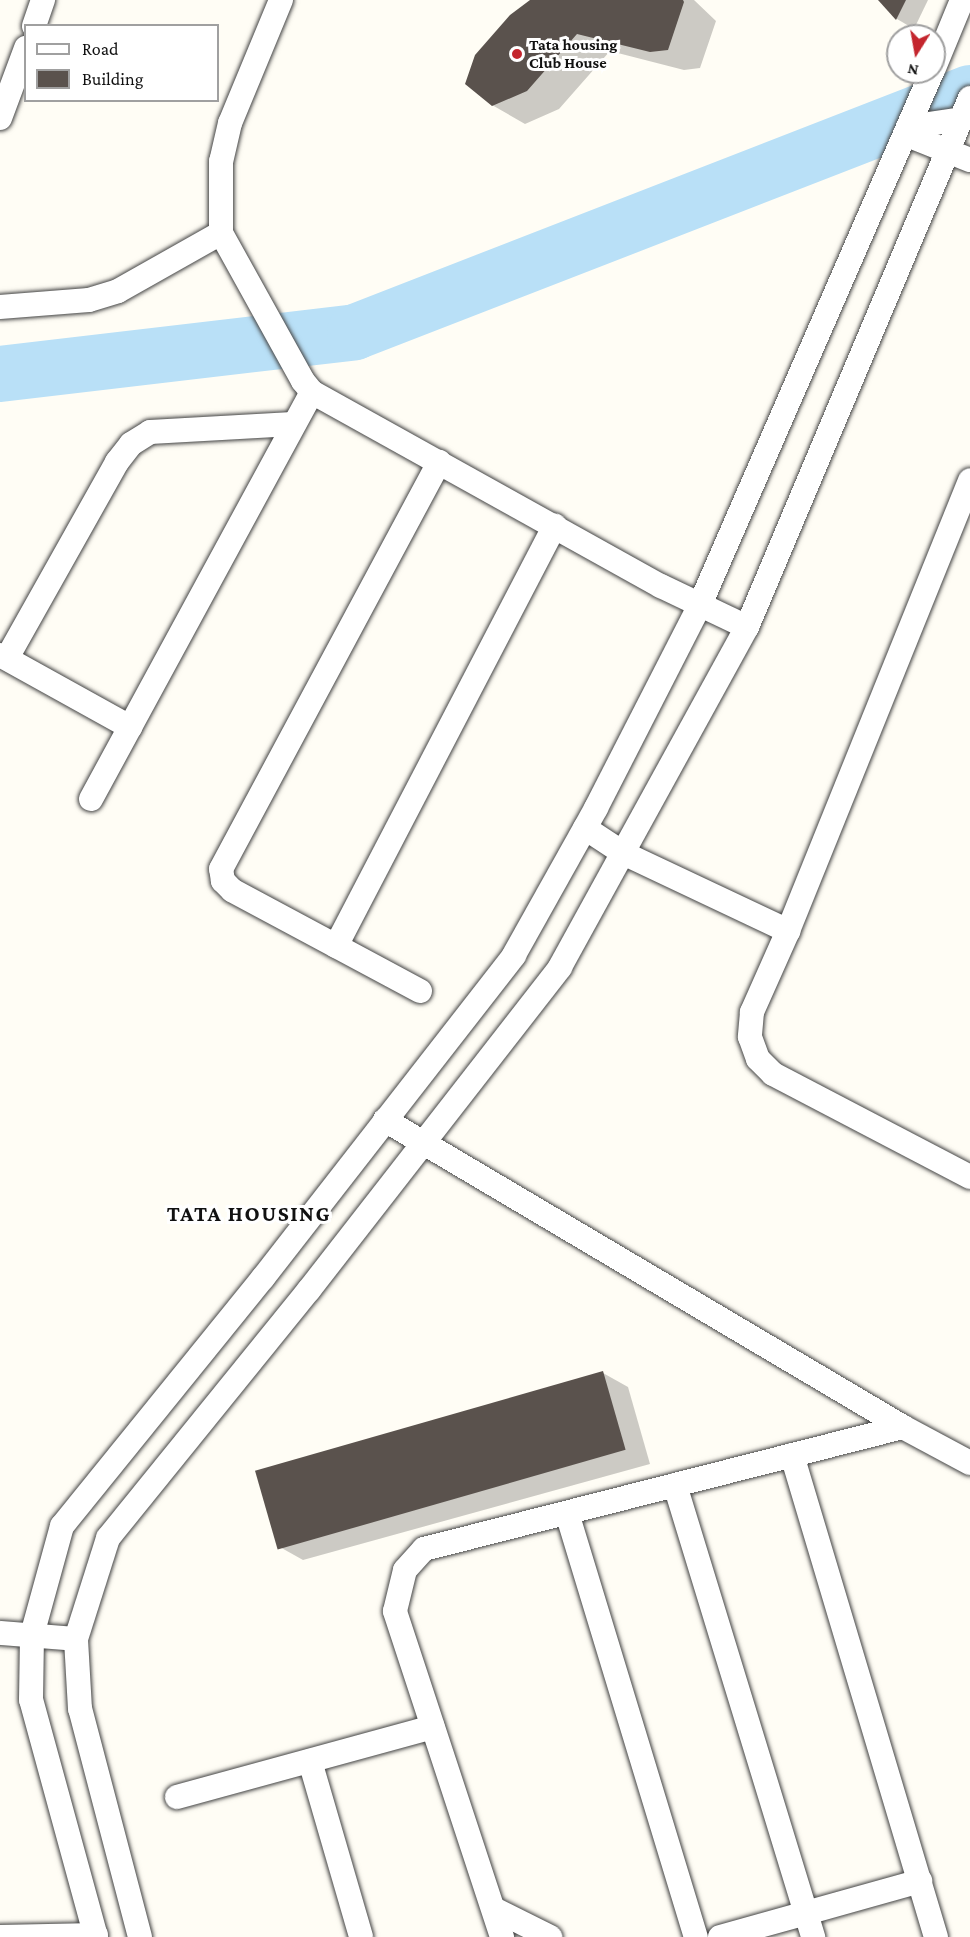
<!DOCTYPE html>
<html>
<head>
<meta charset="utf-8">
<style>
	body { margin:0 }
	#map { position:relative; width:970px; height:1937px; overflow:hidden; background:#fffdf5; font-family:"Crimson Pro",serif }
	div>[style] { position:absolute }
	.shadow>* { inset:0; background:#0003 }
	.river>* { height:56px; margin:-28px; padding:0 28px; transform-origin:28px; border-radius:28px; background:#b9e0f7 }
	.building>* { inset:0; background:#5a524d; transform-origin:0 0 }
	.roads { filter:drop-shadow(0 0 2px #444) drop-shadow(0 0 2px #444) }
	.minor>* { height:24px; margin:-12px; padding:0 12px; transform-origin:12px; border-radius:12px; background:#fff }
	.dots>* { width:16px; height:16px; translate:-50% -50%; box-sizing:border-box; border:3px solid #fff; border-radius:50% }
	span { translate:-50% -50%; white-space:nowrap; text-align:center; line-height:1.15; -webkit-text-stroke:6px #fff; paint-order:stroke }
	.poi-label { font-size:16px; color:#111; font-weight:700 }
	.left { translate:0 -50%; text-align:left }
	.district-label { font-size:22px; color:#111; font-weight:700; letter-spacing:1.5px }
	.legend { position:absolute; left:24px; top:24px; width:195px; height:78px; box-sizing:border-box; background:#fff; border:2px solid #a0a0a0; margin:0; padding:8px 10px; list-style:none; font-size:18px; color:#111 }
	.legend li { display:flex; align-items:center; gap:12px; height:30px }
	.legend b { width:30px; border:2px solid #a0a0a0 }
	.north { position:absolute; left:886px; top:24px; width:60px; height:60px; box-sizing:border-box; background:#fff; border:2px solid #a0a0a0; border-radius:50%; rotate:191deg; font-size:16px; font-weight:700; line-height:24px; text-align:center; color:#111 }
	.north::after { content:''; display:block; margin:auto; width:21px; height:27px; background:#c4262e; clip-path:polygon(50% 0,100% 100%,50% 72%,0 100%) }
</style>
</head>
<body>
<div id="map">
	<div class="shadow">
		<i style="clip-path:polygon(532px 0,694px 0,716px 21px,700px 68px,684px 70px,610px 51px,559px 109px,525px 124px,492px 105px)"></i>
		<i style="clip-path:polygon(880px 0,928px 0,914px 29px,897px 19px)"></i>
		<i style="clip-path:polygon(603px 1373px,628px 1387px,650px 1464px,303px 1560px,278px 1546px)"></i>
	</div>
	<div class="river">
		<i style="left:0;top:374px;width:357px;rotate:-6.7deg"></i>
		<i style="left:355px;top:332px;width:660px;rotate:-21.24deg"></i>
	</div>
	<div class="building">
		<i style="clip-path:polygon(530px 0,683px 0,684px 2px,668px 50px,650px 52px,577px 34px,527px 91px,492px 106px,465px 84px,475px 55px,510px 15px)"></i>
		<i style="clip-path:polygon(878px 0,906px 0,896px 20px)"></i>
		<i style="left:603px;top:1371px;width:82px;height:362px;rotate:74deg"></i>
	</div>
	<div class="roads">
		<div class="minor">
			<i style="left:281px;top:0;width:133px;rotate:112.5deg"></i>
			<i style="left:230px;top:123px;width:39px;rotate:103deg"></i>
			<i style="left:221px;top:161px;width:72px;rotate:90deg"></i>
			<i style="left:221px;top:233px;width:169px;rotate:61deg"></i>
			<i style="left:303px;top:381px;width:14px;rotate:51deg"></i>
			<i style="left:312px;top:392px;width:399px;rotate:29.1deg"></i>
			<i style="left:661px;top:586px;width:95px;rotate:25.5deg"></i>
			<i style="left:34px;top:26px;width:28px;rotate:-71deg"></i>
			<i style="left:934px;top:68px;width:74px;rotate:-67.6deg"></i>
			<i style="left:0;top:118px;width:75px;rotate:-69.6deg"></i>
			<i style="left:908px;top:127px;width:63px;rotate:-8.3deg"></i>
			<i style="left:905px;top:134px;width:70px;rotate:21.8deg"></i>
			<i style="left:0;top:307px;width:89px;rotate:-4.5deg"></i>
			<i style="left:89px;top:300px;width:30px;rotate:-17deg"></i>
			<i style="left:118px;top:291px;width:118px;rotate:-29.4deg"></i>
			<i style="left:0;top:655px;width:149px;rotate:29deg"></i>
			<i style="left:7px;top:658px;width:225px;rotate:-60.7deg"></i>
			<i style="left:117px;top:462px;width:23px;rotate:-52deg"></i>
			<i style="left:131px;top:444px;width:22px;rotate:-32deg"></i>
			<i style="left:150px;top:432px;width:143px;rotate:-3.2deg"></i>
			<i style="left:91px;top:799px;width:463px;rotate:-61.5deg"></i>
			<i style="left:585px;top:828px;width:45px;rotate:33.3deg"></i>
			<i style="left:623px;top:853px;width:183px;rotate:25.3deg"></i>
			<i style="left:788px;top:931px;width:89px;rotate:114deg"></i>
			<i style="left:752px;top:1012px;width:25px;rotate:95deg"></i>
			<i style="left:750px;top:1037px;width:23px;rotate:70deg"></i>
			<i style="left:758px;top:1059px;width:21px;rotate:45deg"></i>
			<i style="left:773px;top:1074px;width:222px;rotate:27.6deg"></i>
			<i style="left:788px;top:931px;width:486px;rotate:-68deg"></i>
			<i style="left:336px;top:946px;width:474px;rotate:-62.5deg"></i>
			<i style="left:420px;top:991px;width:213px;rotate:-151.8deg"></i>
			<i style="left:232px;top:890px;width:13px;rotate:-135deg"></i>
			<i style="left:223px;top:881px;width:12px;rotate:-99deg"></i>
			<i style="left:221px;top:869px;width:462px;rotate:-61.8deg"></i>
			<i style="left:385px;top:1120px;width:602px;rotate:30.65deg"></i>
			<i style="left:903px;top:1427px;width:76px;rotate:28.2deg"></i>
			<i style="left:792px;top:1455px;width:503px;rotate:73.37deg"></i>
			<i style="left:675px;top:1485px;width:473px;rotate:73deg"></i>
			<i style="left:567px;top:1513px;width:443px;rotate:73.1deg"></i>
			<i style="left:0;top:1633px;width:76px;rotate:4.5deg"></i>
			<i style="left:310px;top:1761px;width:183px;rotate:73.8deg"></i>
			<i style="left:177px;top:1797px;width:265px;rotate:-15.3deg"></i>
			<i style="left:494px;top:1909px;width:63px;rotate:26.6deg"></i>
			<i style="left:0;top:1937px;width:96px;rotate:-1.2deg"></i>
			<i style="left:96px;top:1937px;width:246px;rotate:-105.3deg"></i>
			<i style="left:31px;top:1700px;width:65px;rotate:-89.1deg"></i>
			<i style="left:32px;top:1635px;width:113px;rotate:-74.6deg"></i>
			<i style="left:62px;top:1526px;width:319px;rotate:-51deg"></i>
			<i style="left:263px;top:1278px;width:409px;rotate:-52.1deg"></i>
			<i style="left:514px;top:955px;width:168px;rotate:-60.8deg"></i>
			<i style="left:596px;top:808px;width:226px;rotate:-62.9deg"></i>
			<i style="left:699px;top:607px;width:584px;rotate:-66.47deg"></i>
			<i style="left:140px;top:1937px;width:236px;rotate:-104.7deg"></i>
			<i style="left:80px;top:1709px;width:70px;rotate:-93.3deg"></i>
			<i style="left:76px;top:1639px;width:106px;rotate:-72.4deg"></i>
			<i style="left:108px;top:1538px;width:319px;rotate:-51deg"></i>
			<i style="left:309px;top:1290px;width:409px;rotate:-52.1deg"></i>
			<i style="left:560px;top:967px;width:388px;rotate:-61.2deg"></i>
			<i style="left:747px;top:627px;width:574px;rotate:-67.14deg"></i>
			<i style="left:502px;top:1937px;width:343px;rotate:-108.2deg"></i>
			<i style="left:395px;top:1611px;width:42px;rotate:-76.3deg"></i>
			<i style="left:405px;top:1570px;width:28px;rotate:-48deg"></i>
			<i style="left:424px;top:1549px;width:494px;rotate:-14.3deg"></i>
			<i style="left:720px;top:1937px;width:208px;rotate:-15.6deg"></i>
		</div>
	</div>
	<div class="dots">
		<i style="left:517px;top:54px;background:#c4262e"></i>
	</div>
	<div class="poi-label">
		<span class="left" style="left:529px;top:54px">Tata housing<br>Club House</span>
	</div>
	<div class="district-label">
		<span style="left:249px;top:1214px">TATA HOUSING</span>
	</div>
	<ul class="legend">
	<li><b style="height:8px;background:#fff"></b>Road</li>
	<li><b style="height:16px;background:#5a524d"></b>Building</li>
	</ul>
	<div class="north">N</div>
</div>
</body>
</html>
